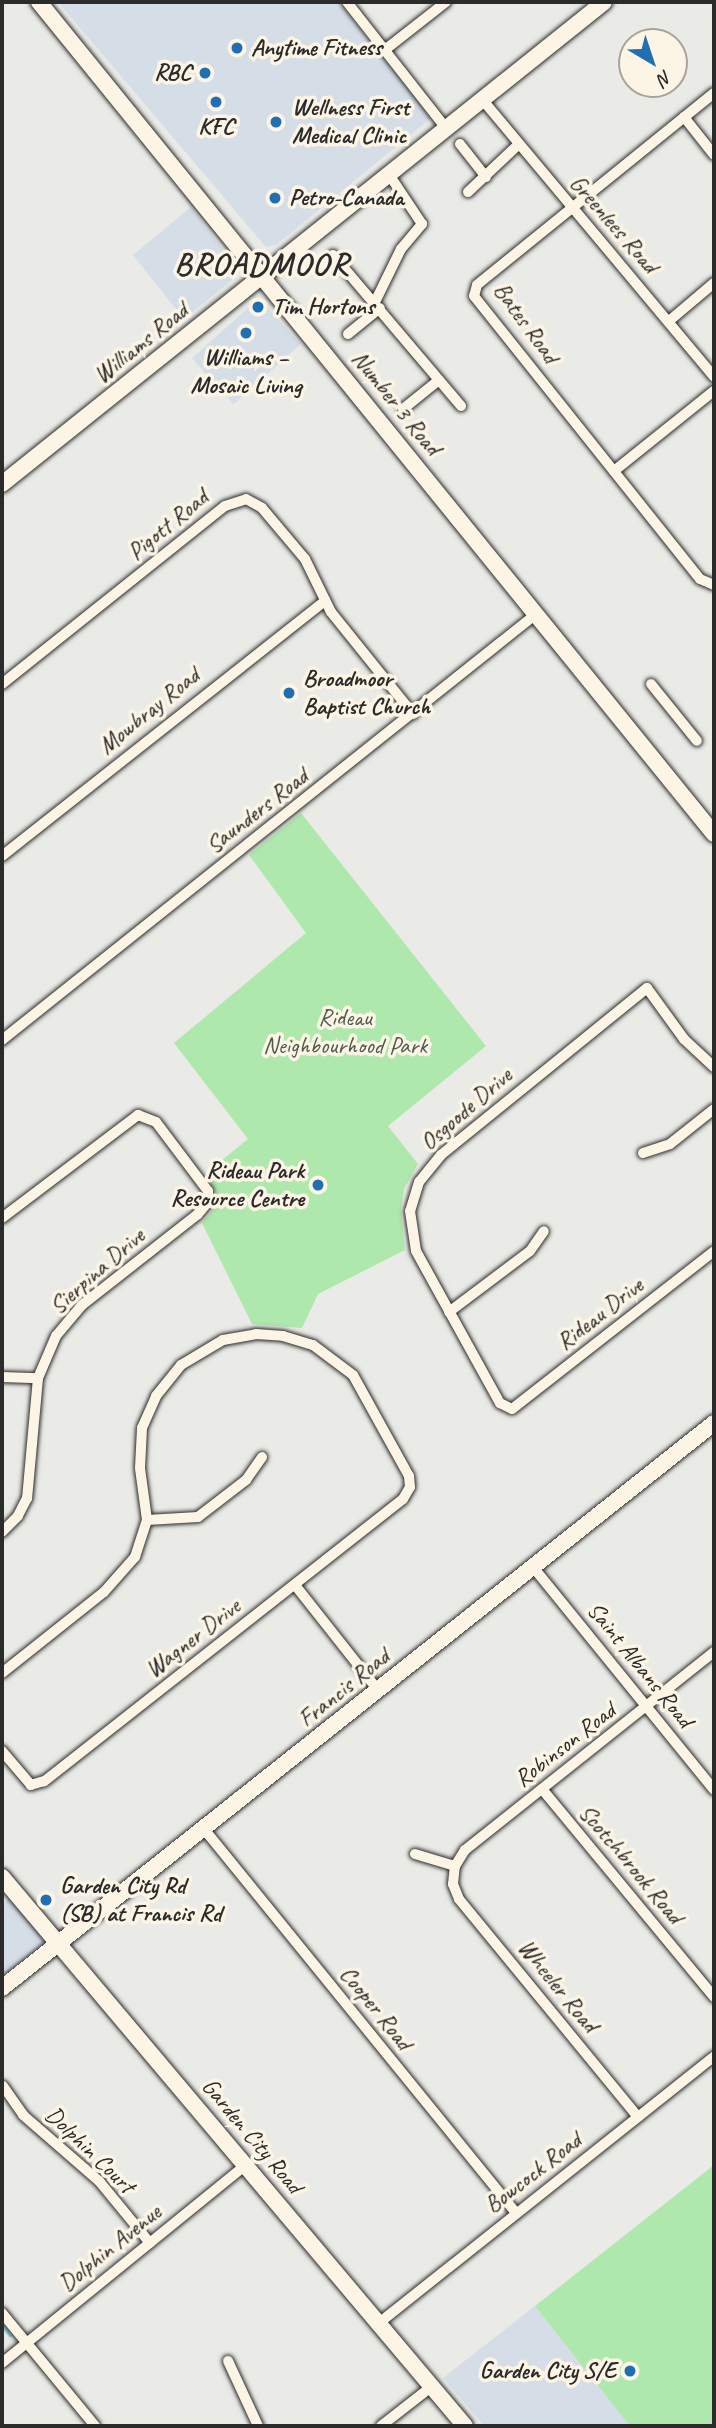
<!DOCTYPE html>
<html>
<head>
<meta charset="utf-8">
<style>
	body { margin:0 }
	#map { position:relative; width:716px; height:2428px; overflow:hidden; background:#eaeae6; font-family:Caveat,sans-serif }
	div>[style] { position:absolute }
	.built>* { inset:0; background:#d5dde7; transform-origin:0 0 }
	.green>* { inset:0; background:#aee8ad }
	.stream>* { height:2.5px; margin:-1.25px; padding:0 1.25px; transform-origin:1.25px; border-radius:1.25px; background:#8adae4 }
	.roads { filter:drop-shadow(0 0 2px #2b2b2b) drop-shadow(0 0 2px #2b2b2b) }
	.street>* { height:10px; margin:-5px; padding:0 5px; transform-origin:5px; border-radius:5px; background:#fcf5e5 }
	.secondary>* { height:16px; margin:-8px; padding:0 8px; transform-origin:8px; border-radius:8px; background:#fcf5e5 }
	.dots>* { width:19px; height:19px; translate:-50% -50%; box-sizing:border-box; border:4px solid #fcf5e5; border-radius:50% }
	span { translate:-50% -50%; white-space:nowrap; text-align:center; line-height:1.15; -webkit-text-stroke:7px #fcf5e5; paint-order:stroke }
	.poi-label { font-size:24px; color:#2b2b2b; font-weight:700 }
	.left { translate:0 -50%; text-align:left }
	.right { translate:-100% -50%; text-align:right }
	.street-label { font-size:24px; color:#2b2b2b }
	.park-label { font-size:24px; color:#4c5a4c }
	.district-label { font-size:32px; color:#2b2b2b; font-weight:700; letter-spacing:2px }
	.frame { position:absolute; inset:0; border:4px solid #2b2b2b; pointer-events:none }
	.north { position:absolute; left:618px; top:28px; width:70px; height:70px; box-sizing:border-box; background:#fcf5e5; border:2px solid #a8a49b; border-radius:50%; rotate:141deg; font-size:19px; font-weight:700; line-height:28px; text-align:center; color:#2b2b2b }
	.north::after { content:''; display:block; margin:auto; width:24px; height:32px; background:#1f6fb2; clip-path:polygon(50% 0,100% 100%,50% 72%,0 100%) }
</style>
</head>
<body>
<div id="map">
	<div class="built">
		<i style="clip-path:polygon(58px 2px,338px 2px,431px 118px,276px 245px,266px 247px)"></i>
		<i style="clip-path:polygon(191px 207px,238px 270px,232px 280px,184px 319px,133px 255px)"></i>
		<i style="left:259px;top:298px;width:62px;height:90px;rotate:48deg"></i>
		<i style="clip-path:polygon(12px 1896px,45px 1942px,2px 1976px,2px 1904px)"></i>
		<i style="clip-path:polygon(535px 2306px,633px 2426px,484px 2426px,443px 2378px)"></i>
	</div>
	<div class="green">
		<i style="clip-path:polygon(301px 813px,486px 1046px,388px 1126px,418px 1164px,404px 1189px,401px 1210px,405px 1250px,318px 1294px,302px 1328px,252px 1324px,202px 1223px,213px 1210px,217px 1194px,206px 1173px,248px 1139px,174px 1043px,306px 933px,249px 855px)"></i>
		<i style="clip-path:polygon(714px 2165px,714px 2426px,630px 2426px,535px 2306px)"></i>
	</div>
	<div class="stream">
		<i style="left:2px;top:2325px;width:13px;rotate:51deg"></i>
	</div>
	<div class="roads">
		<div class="street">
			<i style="left:347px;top:2px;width:159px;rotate:51.9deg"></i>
			<i style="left:386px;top:49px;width:76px;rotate:-38.1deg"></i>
			<i style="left:714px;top:93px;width:305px;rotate:141deg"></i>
			<i style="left:477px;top:285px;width:11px;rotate:105deg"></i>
			<i style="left:474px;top:296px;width:362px;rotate:51.4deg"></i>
			<i style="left:700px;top:579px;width:15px;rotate:23deg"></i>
			<i style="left:481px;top:98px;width:363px;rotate:50.1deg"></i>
			<i style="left:684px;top:117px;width:48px;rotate:51.7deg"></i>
			<i style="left:460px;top:144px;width:42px;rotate:51.8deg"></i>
			<i style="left:468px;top:192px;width:70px;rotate:-43.3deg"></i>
			<i style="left:333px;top:255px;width:198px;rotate:49.7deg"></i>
			<i style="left:375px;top:302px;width:59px;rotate:-63.9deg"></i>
			<i style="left:401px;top:249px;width:33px;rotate:-50deg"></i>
			<i style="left:422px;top:224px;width:61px;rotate:-123.7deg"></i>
			<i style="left:669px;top:321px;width:59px;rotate:-40.2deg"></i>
			<i style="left:348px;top:334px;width:41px;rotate:-39.1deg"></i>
			<i style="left:403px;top:409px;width:46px;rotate:-38.9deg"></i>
			<i style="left:614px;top:471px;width:128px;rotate:-38.7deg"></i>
			<i style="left:2px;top:684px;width:285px;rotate:-38.6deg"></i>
			<i style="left:225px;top:506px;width:22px;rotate:-18deg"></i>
			<i style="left:246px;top:499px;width:18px;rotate:29deg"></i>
			<i style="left:262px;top:508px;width:67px;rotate:49.9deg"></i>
			<i style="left:305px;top:559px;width:59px;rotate:63.9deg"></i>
			<i style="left:331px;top:612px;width:131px;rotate:51.2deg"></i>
			<i style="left:651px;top:684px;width:73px;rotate:51.1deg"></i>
			<i style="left:2px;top:856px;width:412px;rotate:-38.3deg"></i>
			<i style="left:2px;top:1040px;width:683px;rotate:-38.58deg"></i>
			<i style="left:714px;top:1067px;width:41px;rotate:-137deg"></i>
			<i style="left:684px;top:1039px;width:63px;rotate:-126deg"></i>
			<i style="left:647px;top:988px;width:265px;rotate:141deg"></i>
			<i style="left:441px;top:1155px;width:35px;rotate:129deg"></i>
			<i style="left:419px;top:1182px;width:30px;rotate:107deg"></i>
			<i style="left:410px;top:1211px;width:40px;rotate:81.5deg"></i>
			<i style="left:416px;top:1251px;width:174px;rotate:61.1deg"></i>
			<i style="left:500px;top:1403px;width:13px;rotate:27deg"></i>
			<i style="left:512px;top:1409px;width:256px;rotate:-38deg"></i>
			<i style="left:643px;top:1153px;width:28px;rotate:-18deg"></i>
			<i style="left:670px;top:1144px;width:56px;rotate:-38.5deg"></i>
			<i style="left:2px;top:1218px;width:171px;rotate:-37.1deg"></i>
			<i style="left:138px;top:1115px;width:19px;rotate:21deg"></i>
			<i style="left:156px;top:1122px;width:86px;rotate:53deg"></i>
			<i style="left:208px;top:1191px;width:11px;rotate:90deg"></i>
			<i style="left:208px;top:1202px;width:16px;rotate:130deg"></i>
			<i style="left:198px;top:1214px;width:147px;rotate:141.9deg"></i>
			<i style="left:82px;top:1305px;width:40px;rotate:130deg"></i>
			<i style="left:56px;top:1336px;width:46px;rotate:113.2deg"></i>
			<i style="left:38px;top:1378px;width:121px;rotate:95.2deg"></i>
			<i style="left:27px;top:1498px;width:20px;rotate:117deg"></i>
			<i style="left:18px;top:1516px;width:23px;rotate:135deg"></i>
			<i style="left:449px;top:1312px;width:101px;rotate:-37deg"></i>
			<i style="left:530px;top:1251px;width:24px;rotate:-55deg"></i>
			<i style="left:2px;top:1377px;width:36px;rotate:2deg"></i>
			<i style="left:147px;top:1520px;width:51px;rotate:-3.4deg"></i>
			<i style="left:198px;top:1517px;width:61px;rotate:-37.6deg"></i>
			<i style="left:246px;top:1480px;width:28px;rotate:-55deg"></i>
			<i style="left:533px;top:1567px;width:287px;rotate:50.9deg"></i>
			<i style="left:295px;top:1585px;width:134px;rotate:51.7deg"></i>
			<i style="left:2px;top:1673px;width:130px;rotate:-38.5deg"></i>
			<i style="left:104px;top:1592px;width:47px;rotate:-48.5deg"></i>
			<i style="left:135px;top:1557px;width:39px;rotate:-72deg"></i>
			<i style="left:147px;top:1520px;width:52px;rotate:-97.7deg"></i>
			<i style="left:140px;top:1468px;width:40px;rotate:-87.1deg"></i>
			<i style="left:142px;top:1428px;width:35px;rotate:-66deg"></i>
			<i style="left:156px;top:1396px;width:40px;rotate:-51deg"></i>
			<i style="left:181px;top:1365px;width:49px;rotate:-30.8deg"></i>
			<i style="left:223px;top:1340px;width:34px;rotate:-10deg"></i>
			<i style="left:256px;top:1334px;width:27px;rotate:4deg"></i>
			<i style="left:283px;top:1336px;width:31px;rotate:17deg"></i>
			<i style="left:313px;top:1345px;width:50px;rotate:36.9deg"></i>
			<i style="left:353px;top:1375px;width:115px;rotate:61deg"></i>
			<i style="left:409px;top:1476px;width:11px;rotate:85deg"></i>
			<i style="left:410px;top:1487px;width:14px;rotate:120deg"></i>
			<i style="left:403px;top:1499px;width:457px;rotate:141.8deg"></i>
			<i style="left:44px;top:1781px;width:14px;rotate:163deg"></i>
			<i style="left:31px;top:1785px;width:45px;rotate:-130.5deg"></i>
			<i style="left:542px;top:1789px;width:270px;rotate:50.4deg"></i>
			<i style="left:204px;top:1829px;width:495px;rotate:50.9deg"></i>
			<i style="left:415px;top:1854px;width:42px;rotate:16.7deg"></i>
			<i style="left:3px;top:2086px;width:35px;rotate:55deg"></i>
			<i style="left:23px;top:2115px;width:101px;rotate:41deg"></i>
			<i style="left:99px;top:2181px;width:80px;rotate:50.6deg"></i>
			<i style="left:638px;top:2117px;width:282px;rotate:-129.4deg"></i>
			<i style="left:459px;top:1899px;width:16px;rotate:-112deg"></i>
			<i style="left:453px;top:1884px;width:18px;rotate:-84deg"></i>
			<i style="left:455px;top:1866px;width:19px;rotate:-58deg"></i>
			<i style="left:465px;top:1850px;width:318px;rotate:-38.5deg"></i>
			<i style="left:2px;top:2313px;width:146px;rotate:50.5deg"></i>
			<i style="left:379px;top:2323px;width:428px;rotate:-38.5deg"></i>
			<i style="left:228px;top:2361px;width:72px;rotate:65.2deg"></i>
			<i style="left:2px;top:2363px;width:314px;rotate:-39.1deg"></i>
			<i style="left:381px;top:2426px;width:63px;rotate:-38deg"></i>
		</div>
		<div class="secondary">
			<i style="left:39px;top:2px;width:1071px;rotate:50.95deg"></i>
			<i style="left:2px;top:484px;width:771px;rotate:-38.68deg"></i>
			<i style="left:2px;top:1877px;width:718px;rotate:49.86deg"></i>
			<i style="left:2px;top:1988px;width:909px;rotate:-38.43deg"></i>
		</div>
	</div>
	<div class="dots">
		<i style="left:237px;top:48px;background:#1f6fb2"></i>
		<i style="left:205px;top:73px;background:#1f6fb2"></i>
		<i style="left:216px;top:102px;background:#1f6fb2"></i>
		<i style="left:276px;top:122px;background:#1f6fb2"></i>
		<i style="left:275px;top:198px;background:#1f6fb2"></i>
		<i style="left:258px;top:307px;background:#1f6fb2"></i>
		<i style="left:246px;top:333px;background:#1f6fb2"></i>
		<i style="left:289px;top:693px;background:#1f6fb2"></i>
		<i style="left:318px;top:1185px;background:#1f6fb2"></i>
		<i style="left:46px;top:1900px;background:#1f6fb2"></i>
		<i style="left:630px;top:2371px;background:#1f6fb2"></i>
	</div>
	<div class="poi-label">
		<span class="left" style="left:251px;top:48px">Anytime Fitness</span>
		<span class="right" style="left:191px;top:73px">RBC</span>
		<span class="left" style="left:292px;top:122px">Wellness First<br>Medical Clinic</span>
		<span style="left:216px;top:127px">KFC</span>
		<span class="left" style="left:289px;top:198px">Petro-Canada</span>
		<span class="left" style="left:272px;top:307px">Tim Hortons</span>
		<span style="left:246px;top:372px">Williams –<br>Mosaic Living</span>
		<span class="left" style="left:303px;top:693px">Broadmoor<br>Baptist Church</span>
		<span class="right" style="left:304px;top:1185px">Rideau Park<br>Resource Centre</span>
		<span class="left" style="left:60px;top:1900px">Garden City Rd<br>(SB) at Francis Rd</span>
		<span class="right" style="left:616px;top:2371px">Garden City S/E</span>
	</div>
	<div class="street-label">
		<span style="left:614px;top:224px;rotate:49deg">Greenlees Road</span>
		<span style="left:526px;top:323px;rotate:54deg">Bates Road</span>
		<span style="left:141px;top:343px;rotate:-39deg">Williams Road</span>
		<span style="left:396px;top:403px;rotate:51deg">Number 3 Road</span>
		<span style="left:168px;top:525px;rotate:-39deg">Pigott Road</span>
		<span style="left:149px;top:711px;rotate:-39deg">Mowbray Road</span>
		<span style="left:257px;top:811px;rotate:-38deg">Saunders Road</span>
		<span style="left:466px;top:1109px;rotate:-41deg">Osgoode Drive</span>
		<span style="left:97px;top:1271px;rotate:-41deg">Sierpina Drive</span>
		<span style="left:600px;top:1314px;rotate:-38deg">Rideau Drive</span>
		<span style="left:193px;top:1638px;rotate:-38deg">Wagner Drive</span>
		<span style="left:640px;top:1665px;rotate:51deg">Saint Albans Road</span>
		<span style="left:344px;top:1688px;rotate:-39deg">Francis Road</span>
		<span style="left:565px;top:1745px;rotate:-38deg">Robinson Road</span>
		<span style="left:631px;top:1864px;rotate:50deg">Scotchbrook Road</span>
		<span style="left:558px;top:1986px;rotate:51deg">Wheeler Road</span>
		<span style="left:376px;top:2008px;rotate:51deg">Cooper Road</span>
		<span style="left:252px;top:2136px;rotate:50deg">Garden City Road</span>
		<span style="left:90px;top:2150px;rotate:44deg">Dolphin Court</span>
		<span style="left:533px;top:2173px;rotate:-38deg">Bowcock Road</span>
		<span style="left:110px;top:2248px;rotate:-39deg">Dolphin Avenue</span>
	</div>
	<div class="park-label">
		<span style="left:345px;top:1032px">Rideau<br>Neighbourhood Park</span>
	</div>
	<div class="district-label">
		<span style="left:262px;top:264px">BROADMOOR</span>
	</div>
	<div class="frame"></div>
	<div class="north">N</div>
</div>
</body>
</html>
